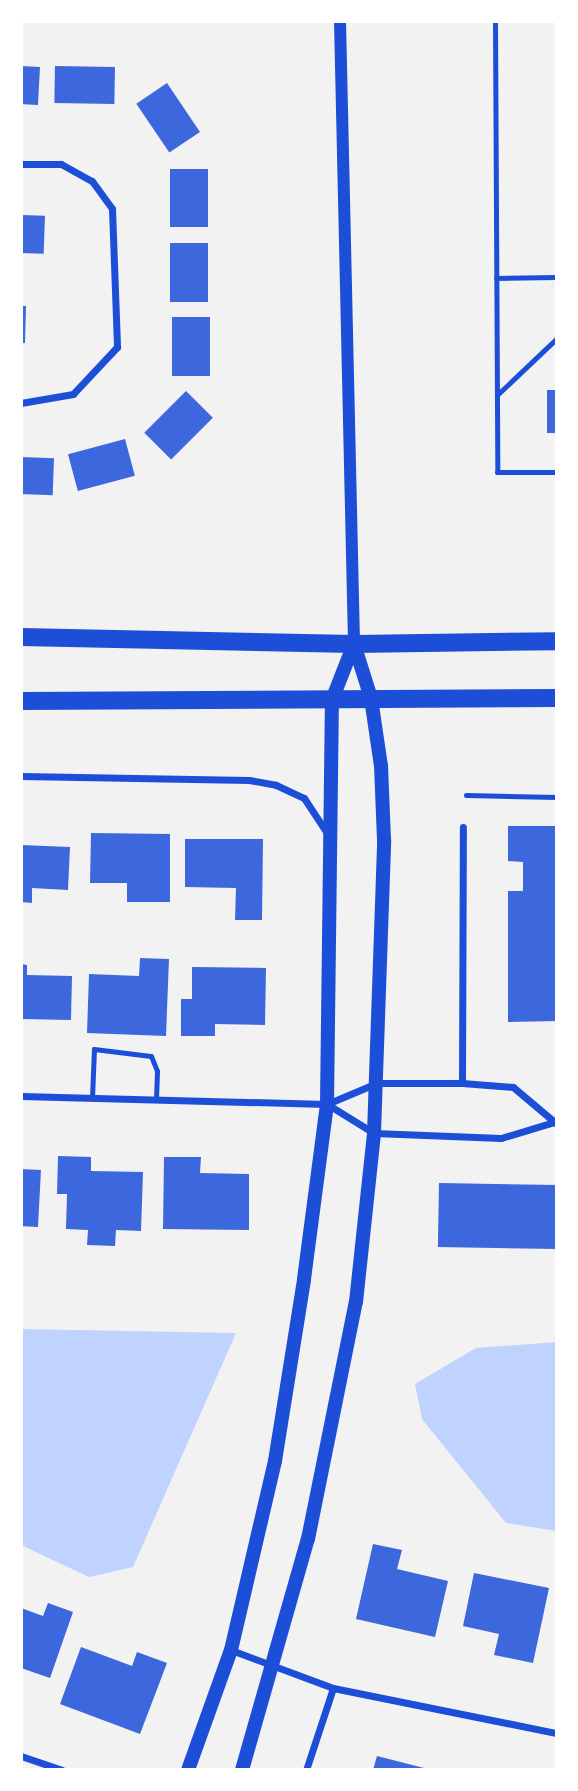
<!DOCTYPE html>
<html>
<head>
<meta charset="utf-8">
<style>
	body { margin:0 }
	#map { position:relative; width:578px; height:1791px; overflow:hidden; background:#f2f2f2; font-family:"Space Grotesk",sans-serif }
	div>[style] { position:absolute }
	.water>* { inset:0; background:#bfd3fe }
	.building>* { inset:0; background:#3d67dc; transform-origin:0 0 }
	.path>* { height:4.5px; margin:-2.25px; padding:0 2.25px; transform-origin:2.25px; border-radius:2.25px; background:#1d4ed8 }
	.service>* { height:5px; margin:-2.5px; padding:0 2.5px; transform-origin:2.5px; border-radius:2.5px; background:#1d4ed8 }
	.minor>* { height:7px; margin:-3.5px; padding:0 3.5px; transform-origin:3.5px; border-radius:3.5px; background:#1d4ed8 }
	.tertiary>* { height:12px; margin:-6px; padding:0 6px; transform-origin:6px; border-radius:6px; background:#1d4ed8 }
	.secondary>* { height:14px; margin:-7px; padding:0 7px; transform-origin:7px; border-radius:7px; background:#1d4ed8 }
	.primary>* { height:18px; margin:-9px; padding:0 9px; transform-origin:9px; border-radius:9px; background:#1d4ed8 }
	span { translate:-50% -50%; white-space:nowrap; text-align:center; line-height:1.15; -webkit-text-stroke:6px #fff; paint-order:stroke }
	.frame { position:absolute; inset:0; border:23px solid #fff; pointer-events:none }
</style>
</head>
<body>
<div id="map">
	<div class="water">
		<i style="clip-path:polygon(21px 1329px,236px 1333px,133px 1567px,89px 1577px,21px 1545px)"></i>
		<i style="clip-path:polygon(557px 1342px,557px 1531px,506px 1523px,422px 1419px,415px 1384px,476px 1348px)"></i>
	</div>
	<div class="building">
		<i style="left:21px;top:66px;width:19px;height:38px;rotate:3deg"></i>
		<i style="left:55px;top:66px;width:60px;height:37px;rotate:1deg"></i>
		<i style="left:167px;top:83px;width:59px;height:37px;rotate:56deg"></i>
		<i style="left:170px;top:169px;width:38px;height:58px"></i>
		<i style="left:21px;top:215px;width:24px;height:38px;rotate:2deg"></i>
		<i style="left:170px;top:243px;width:38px;height:59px"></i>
		<i style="clip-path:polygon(21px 306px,26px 306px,25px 343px,21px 343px)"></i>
		<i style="left:172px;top:317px;width:38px;height:59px"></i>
		<i style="left:547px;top:390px;width:10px;height:43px"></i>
		<i style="left:186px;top:391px;width:38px;height:59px;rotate:45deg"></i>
		<i style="left:125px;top:439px;width:38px;height:59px;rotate:75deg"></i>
		<i style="left:21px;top:457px;width:33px;height:37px;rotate:2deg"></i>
		<i style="clip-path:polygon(508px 826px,557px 826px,557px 1021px,508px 1022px,508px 891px,523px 891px,523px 862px,508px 861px)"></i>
		<i style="clip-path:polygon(91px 833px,170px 834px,170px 902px,127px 902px,127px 883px,90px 883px)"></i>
		<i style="clip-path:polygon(185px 839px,263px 839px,262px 920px,235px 920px,236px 888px,185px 887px)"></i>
		<i style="clip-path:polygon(21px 845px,70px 847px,68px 890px,32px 888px,32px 903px,21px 902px)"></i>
		<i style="clip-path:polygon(140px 958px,169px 959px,166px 1036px,87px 1033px,89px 974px,139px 976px)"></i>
		<i style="clip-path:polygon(21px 964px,27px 965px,27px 975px,72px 976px,71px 1020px,21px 1019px)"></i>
		<i style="clip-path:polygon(192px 967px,266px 968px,265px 1025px,215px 1024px,215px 1036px,181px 1036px,181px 999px,192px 999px)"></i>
		<i style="clip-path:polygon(58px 1156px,91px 1157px,91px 1171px,143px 1172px,141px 1231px,116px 1230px,115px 1246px,87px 1245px,88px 1230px,66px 1229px,67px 1194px,57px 1194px)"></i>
		<i style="clip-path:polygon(164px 1157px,201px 1157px,200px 1173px,249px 1174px,249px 1230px,163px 1229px)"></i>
		<i style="left:21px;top:1169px;width:20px;height:57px;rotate:3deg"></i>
		<i style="left:439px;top:1183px;width:118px;height:64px;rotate:1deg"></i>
		<i style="clip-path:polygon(373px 1544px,402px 1550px,397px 1569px,448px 1581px,435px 1637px,356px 1619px)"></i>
		<i style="clip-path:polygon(474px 1573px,549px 1588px,533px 1663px,494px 1655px,499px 1634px,463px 1626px)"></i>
		<i style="clip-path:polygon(48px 1603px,73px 1612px,50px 1678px,21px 1668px,21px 1608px,43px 1616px)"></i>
		<i style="clip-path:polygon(81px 1647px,132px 1666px,137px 1652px,167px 1663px,140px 1734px,60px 1704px)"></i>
		<i style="clip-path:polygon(377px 1756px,428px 1769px,428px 1770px,373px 1770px)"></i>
	</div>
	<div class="path">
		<i style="left:466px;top:795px;width:91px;rotate:1.3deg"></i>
	</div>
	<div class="service">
		<i style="left:495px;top:21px;width:451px;rotate:89.7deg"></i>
		<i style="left:497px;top:472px;width:60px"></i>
		<i style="left:496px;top:278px;width:61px;rotate:-0.9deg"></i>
		<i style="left:497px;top:395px;width:83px;rotate:-43.5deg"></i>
		<i style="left:92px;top:1098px;width:49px;rotate:-87.7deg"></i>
		<i style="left:94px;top:1049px;width:57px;rotate:7deg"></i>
		<i style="left:151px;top:1056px;width:16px;rotate:68deg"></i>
		<i style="left:157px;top:1071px;width:29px;rotate:92deg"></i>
	</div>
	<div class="minor">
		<i style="left:21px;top:164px;width:40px"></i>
		<i style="left:61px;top:164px;width:35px;rotate:29deg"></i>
		<i style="left:92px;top:181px;width:34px;rotate:54deg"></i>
		<i style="left:112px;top:209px;width:138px;rotate:87.9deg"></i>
		<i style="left:117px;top:347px;width:64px;rotate:133.1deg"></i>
		<i style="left:73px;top:394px;width:53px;rotate:170.2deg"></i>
		<i style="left:21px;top:776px;width:228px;rotate:1deg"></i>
		<i style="left:249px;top:780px;width:27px;rotate:10deg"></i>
		<i style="left:276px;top:785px;width:31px;rotate:25deg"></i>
		<i style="left:304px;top:798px;width:42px;rotate:56.7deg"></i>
		<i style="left:462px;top:1083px;width:256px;rotate:-89.8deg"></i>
		<i style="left:21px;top:1096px;width:306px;rotate:1.5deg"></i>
		<i style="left:327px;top:1104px;width:54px;rotate:-22.8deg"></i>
		<i style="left:377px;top:1083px;width:85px"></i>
		<i style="left:462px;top:1083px;width:51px;rotate:4.5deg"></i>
		<i style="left:513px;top:1087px;width:57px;rotate:40.1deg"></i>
		<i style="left:327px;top:1104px;width:55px;rotate:31.7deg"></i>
		<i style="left:374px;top:1133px;width:127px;rotate:2.3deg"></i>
		<i style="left:501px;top:1138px;width:55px;rotate:-16.8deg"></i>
		<i style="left:231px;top:1650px;width:109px;rotate:20.4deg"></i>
		<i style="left:333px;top:1688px;width:228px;rotate:11.4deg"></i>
		<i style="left:21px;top:1756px;width:43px;rotate:18.9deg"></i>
		<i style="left:306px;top:1770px;width:86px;rotate:-71.8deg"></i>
	</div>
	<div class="tertiary">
		<i style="left:340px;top:21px;width:623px;rotate:88.71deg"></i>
	</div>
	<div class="secondary">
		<i style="left:188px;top:1770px;width:127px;rotate:-70.3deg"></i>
		<i style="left:231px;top:1650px;width:194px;rotate:-76.9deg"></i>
		<i style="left:275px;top:1461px;width:184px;rotate:-80.9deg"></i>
		<i style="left:304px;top:1279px;width:177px;rotate:-82.5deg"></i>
		<i style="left:327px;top:1104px;width:404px;rotate:-89.3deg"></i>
		<i style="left:332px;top:700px;width:60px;rotate:-68.6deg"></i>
		<i style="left:242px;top:1770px;width:240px;rotate:-74.1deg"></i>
		<i style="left:308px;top:1539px;width:242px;rotate:-78.6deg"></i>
		<i style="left:356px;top:1302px;width:170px;rotate:-83.9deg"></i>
		<i style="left:374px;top:1133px;width:293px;rotate:-88deg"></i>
		<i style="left:384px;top:840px;width:74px;rotate:-92.3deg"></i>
		<i style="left:381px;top:766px;width:69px;rotate:-98.4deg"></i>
		<i style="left:371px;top:698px;width:57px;rotate:-107.5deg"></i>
	</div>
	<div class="primary">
		<i style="left:21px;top:637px;width:333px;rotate:1.2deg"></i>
		<i style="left:354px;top:644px;width:203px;rotate:-0.8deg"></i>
		<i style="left:21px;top:701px;width:536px;rotate:-0.32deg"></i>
	</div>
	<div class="frame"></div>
</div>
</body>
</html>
